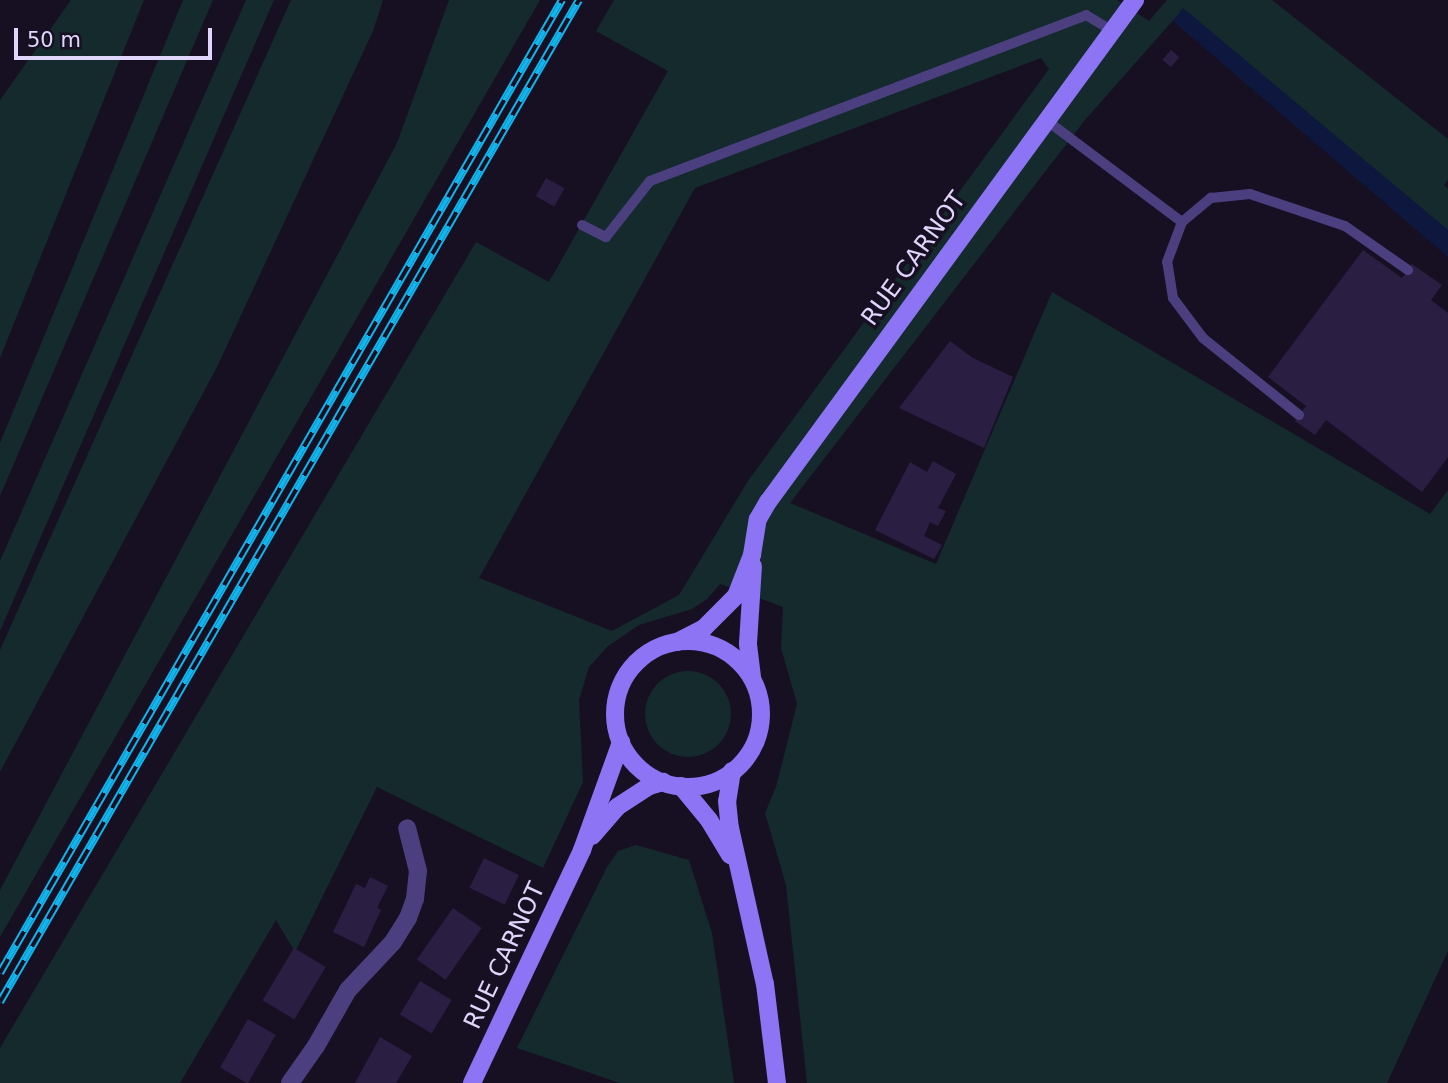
<!DOCTYPE html>
<html>
<head>
<meta charset="utf-8">
<style>
	body { margin:0 }
	#map { position:relative; width:1448px; height:1083px; overflow:hidden; background:#171023; font-family:"DejaVu Sans",sans-serif }
	div>[style] { position:absolute }
	.green>* { inset:0; background:#142a2d }
	.round { border-radius:50% }
	.water>* { inset:0; background:#0e183f }
	.building>* { inset:0; background:#2b1e43; transform-origin:0 0 }
	.lane>* { height:10px; margin:-5px; padding:0 5px; transform-origin:5px; border-radius:5px; background:#4b3f7f }
	.street>* { height:18px; margin:-9px; padding:0 9px; transform-origin:9px; border-radius:9px; background:#4b3f7f }
	.secondary>* { height:18px; margin:-9px; padding:0 9px; transform-origin:9px; border-radius:9px; background:#8c74f4 }
	.secondary>.ring { margin:-9px; padding:0; box-sizing:content-box; background:none; border:18px solid #8c74f4; border-radius:50% }
	.rail>* { height:8px; margin-top:-4px; transform-origin:0; background:repeating-linear-gradient(90deg,#171023 0 16px,#12b4ec 0 32px); box-sizing:border-box; border-block:2px solid #12b4ec }
	span { translate:-50% -50%; white-space:nowrap; text-align:center; line-height:1.15; -webkit-text-stroke:7px #171023; paint-order:stroke }
	.street-label { font-size:24px; color:#e0d6fc }
	.scale { position:absolute; left:14px; top:28px; width:198px; height:32px; box-sizing:border-box; border:4px solid #e0d6fc; border-top:0; padding-left:9px; font-size:21px; line-height:24px; white-space:nowrap; color:#e0d6fc; -webkit-text-stroke:5px #171023; paint-order:stroke }
</style>
</head>
<body>
<div id="map">
	<div class="green">
		<i style="clip-path:polygon(71px 0,144px 0,0 358px,0 100px)"></i>
		<i style="clip-path:polygon(183px 0,213px 0,0 496px,0 443px)"></i>
		<i style="clip-path:polygon(246px 0,274px 0,0 631px,0 561px)"></i>
		<i style="clip-path:polygon(291px 0,383px 0,373px 31px,217px 367px,0 772px,0 650px)"></i>
		<i style="clip-path:polygon(449px 0,540px 0,0 937px,0 890px,397px 143px)"></i>
		<i style="clip-path:polygon(evenodd,614px 0,1117px 0,1149px 21px,1167px 0,1272px 0,1448px 139px,1448px 180px,1444px 185px,1448px 189px,1448px 230px,1183px 9px,1085px 120px,790px 503px,936px 564px,1052px 292px,1430px 514px,1448px 490px,1448px 951px,1387px 1083px,807px 1083px,786px 885px,765px 813px,776px 787px,797px 704px,781px 648px,783px 607px,720px 584px,707px 599px,692px 609px,639px 625px,608px 646px,589px 667px,579px 700px,583px 782px,543px 868px,377px 787px,295px 952px,276px 920px,180px 1083px,0 1083px,0 1048px,476px 242px,549px 282px,668px 71px,596px 31px,614px 0,1041px 58px,1049px 69px,748px 481px,679px 595px,612px 631px,479px 578px,695px 188px,1041px 58px)"></i>
		<i class="round" style="left:645px;top:671px;width:86px;height:86px"></i>
		<i style="clip-path:polygon(636px 845px,689px 860px,712px 933px,734px 1083px,620px 1083px,517px 1048px,607px 867px,618px 851px)"></i>
	</div>
	<div class="water">
		<i style="clip-path:polygon(1183px 8px,1448px 230px,1448px 257px,1173px 21px)"></i>
	</div>
	<div class="building">
		<i style="left:1171px;top:50px;width:11px;height:13px;rotate:41deg"></i>
		<i style="left:546px;top:178px;width:21px;height:21px;rotate:29deg"></i>
		<i style="clip-path:polygon(1363px 250px,1402px 278px,1412px 264px,1442px 285px,1431px 300px,1448px 313px,1448px 457px,1422px 492px,1326px 420px,1315px 435px,1295px 421px,1306px 406px,1268px 377px)"></i>
		<i style="clip-path:polygon(950px 341px,973px 358px,1013px 377px,984px 448px,899px 408px)"></i>
		<i style="clip-path:polygon(933px 461px,956px 474px,938px 508px,946px 511px,938px 526px,930px 522px,924px 536px,942px 545px,934px 559px,875px 530px,910px 462px,927px 472px)"></i>
		<i style="left:484px;top:858px;width:39px;height:33px;rotate:26deg"></i>
		<i style="clip-path:polygon(370px 877px,388px 886px,377px 908px,381px 910px,364px 947px,333px 932px,356px 884px,365px 888px)"></i>
		<i style="left:453px;top:908px;width:35px;height:63px;rotate:35deg"></i>
		<i style="left:294px;top:948px;width:37px;height:61px;rotate:31deg"></i>
		<i style="left:420px;top:981px;width:37px;height:39px;rotate:31deg"></i>
		<i style="left:248px;top:1019px;width:32px;height:56px;rotate:30deg"></i>
		<i style="clip-path:polygon(380px 1037px,412px 1056px,396px 1083px,355px 1083px)"></i>
	</div>
	<div class="lane">
		<i style="left:1046px;top:120px;width:170px;rotate:36.9deg"></i>
		<i style="left:582px;top:225px;width:27px;rotate:27deg"></i>
		<i style="left:606px;top:237px;width:71px;rotate:-51.8deg"></i>
		<i style="left:650px;top:181px;width:467px;rotate:-20.8deg"></i>
		<i style="left:1086px;top:15px;width:31px;rotate:31deg"></i>
		<i style="left:1299px;top:415px;width:123px;rotate:-141.3deg"></i>
		<i style="left:1203px;top:338px;width:50px;rotate:-126.9deg"></i>
		<i style="left:1173px;top:298px;width:36px;rotate:-99deg"></i>
		<i style="left:1167px;top:262px;width:43px;rotate:-69.4deg"></i>
		<i style="left:1182px;top:222px;width:38px;rotate:-40deg"></i>
		<i style="left:1211px;top:198px;width:39px;rotate:-6deg"></i>
		<i style="left:1250px;top:194px;width:100px;rotate:18.6deg"></i>
		<i style="left:1345px;top:226px;width:77px;rotate:34.9deg"></i>
	</div>
	<div class="street">
		<i style="left:290px;top:1083px;width:45px;rotate:-54.9deg"></i>
		<i style="left:316px;top:1046px;width:64px;rotate:-60.3deg"></i>
		<i style="left:348px;top:990px;width:66px;rotate:-46.8deg"></i>
		<i style="left:393px;top:942px;width:28px;rotate:-58deg"></i>
		<i style="left:408px;top:918px;width:20px;rotate:-70deg"></i>
		<i style="left:415px;top:899px;width:28px;rotate:-84deg"></i>
		<i style="left:418px;top:871px;width:44px;rotate:-104.3deg"></i>
	</div>
	<div class="secondary">
		<i class="ring" style="left:615px;top:641px;width:128px;height:128px"></i>
		<i style="left:677px;top:642px;width:30px;rotate:-27deg"></i>
		<i style="left:704px;top:628px;width:45px;rotate:-45deg"></i>
		<i style="left:736px;top:596px;width:44px;rotate:-68.7deg"></i>
		<i style="left:752px;top:555px;width:36px;rotate:-81deg"></i>
		<i style="left:758px;top:519px;width:20px;rotate:-60deg"></i>
		<i style="left:768px;top:502px;width:622px;rotate:-53.83deg"></i>
		<i style="left:752px;top:677px;width:34px;rotate:-97deg"></i>
		<i style="left:748px;top:643px;width:77px;rotate:-86.3deg"></i>
		<i style="left:732px;top:771px;width:30px;rotate:99deg"></i>
		<i style="left:727px;top:801px;width:27px;rotate:84deg"></i>
		<i style="left:730px;top:828px;width:160px;rotate:77.4deg"></i>
		<i style="left:765px;top:984px;width:100px;rotate:83.1deg"></i>
		<i style="left:681px;top:786px;width:44px;rotate:50.5deg"></i>
		<i style="left:709px;top:820px;width:41px;rotate:59deg"></i>
		<i style="left:592px;top:836px;width:38px;rotate:-49deg"></i>
		<i style="left:617px;top:807px;width:38px;rotate:-33deg"></i>
		<i style="left:649px;top:786px;width:15px;rotate:-16deg"></i>
		<i style="left:472px;top:1083px;width:258px;rotate:-64.7deg"></i>
		<i style="left:582px;top:850px;width:115px;rotate:-70.1deg"></i>
	</div>
	<div class="rail">
		<i style="left:0;top:973px;width:1124px;rotate:-59.99deg"></i>
		<i style="left:0;top:1002px;width:1157px;rotate:-59.98deg"></i>
	</div>
	<div class="street-label">
		<span style="left:914px;top:259px;rotate:-54deg">RUE CARNOT</span>
		<span style="left:505px;top:956px;rotate:-65deg">RUE CARNOT</span>
	</div>
	<div class="scale">50 m</div>
</div>
</body>
</html>
